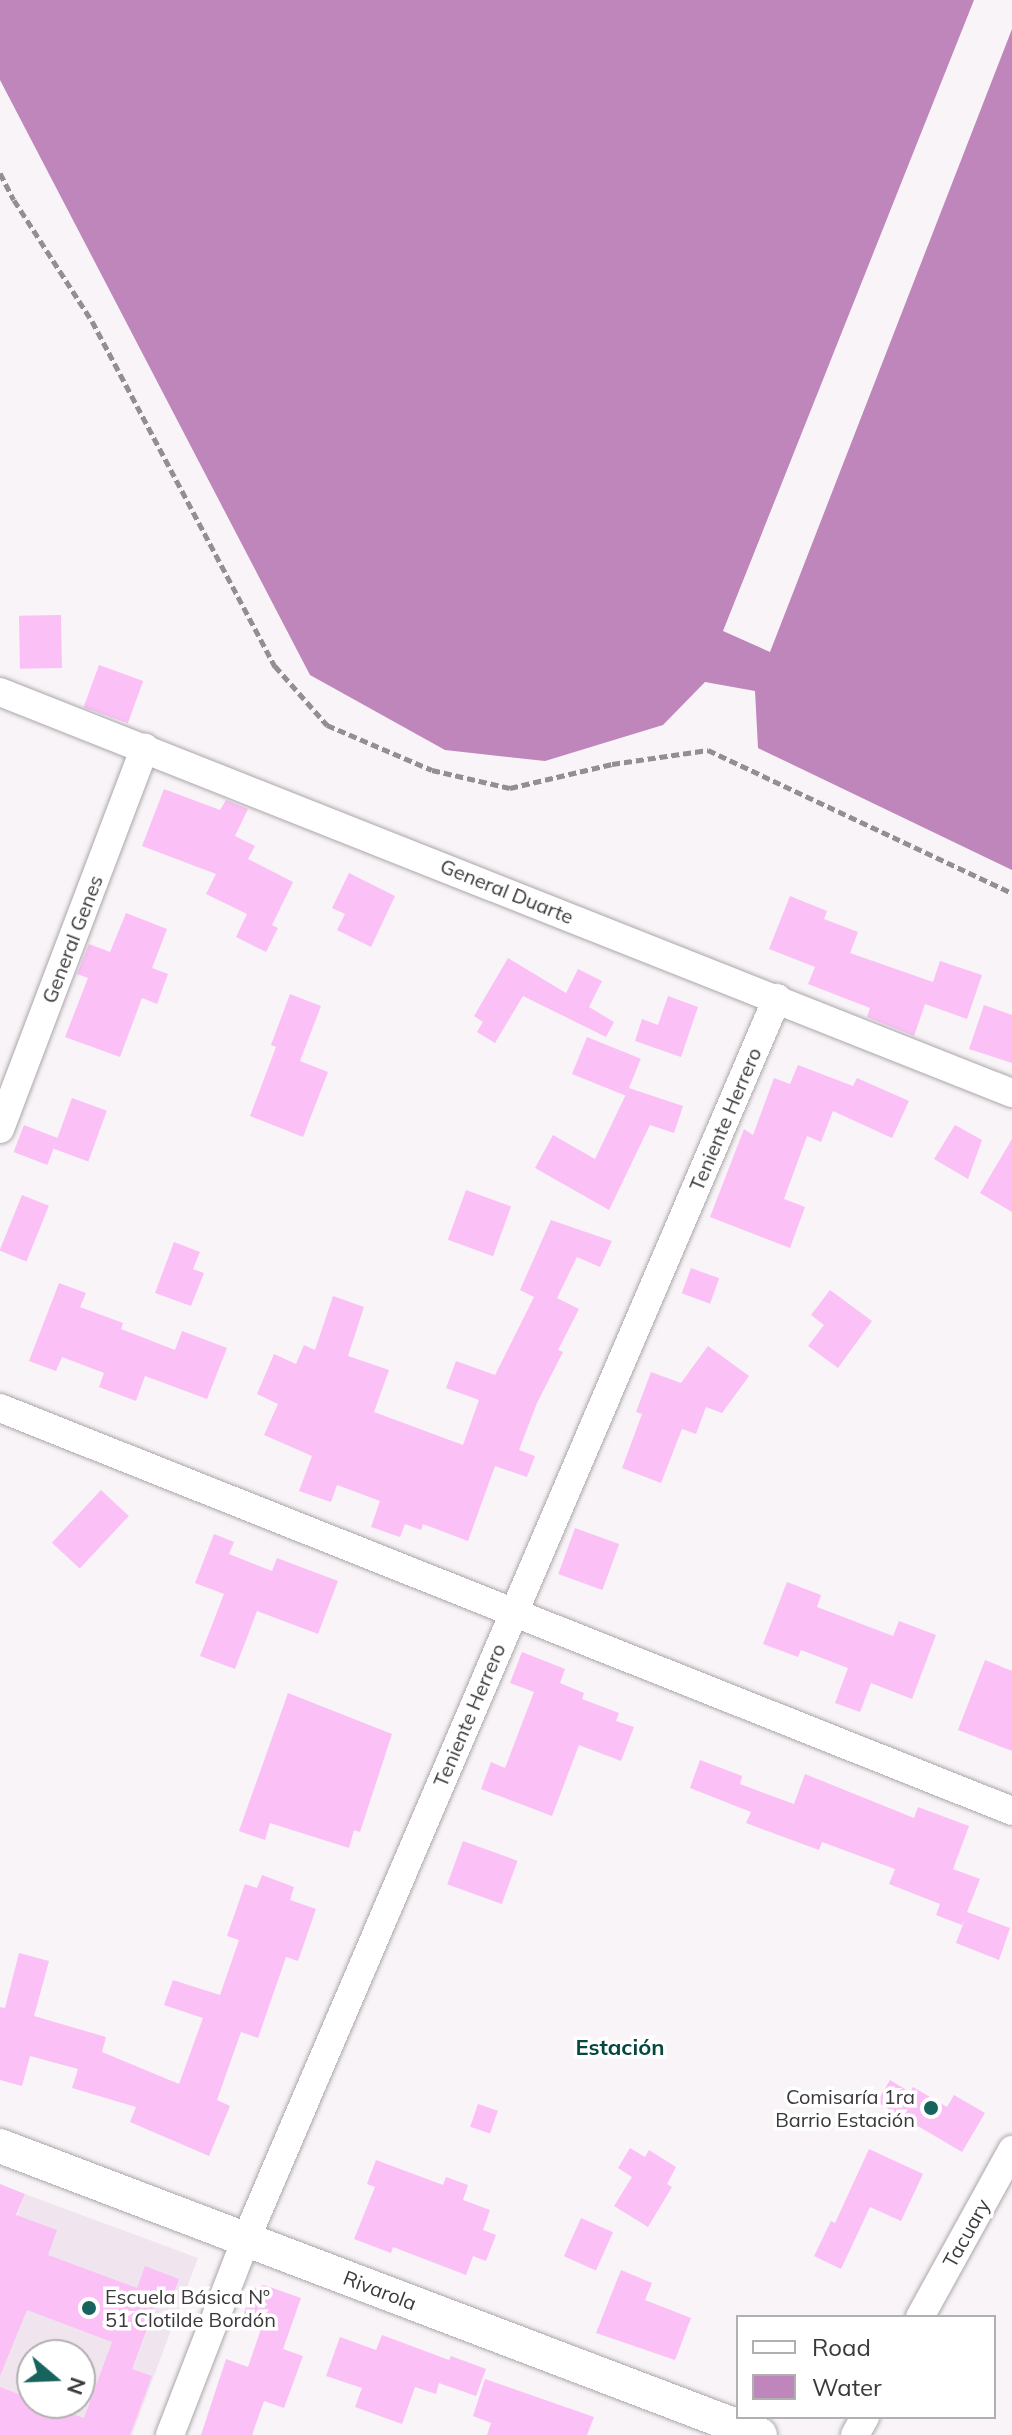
<!DOCTYPE html>
<html>
<head>
<meta charset="utf-8">
<style>
	body { margin:0 }
	#map { position:relative; width:1012px; height:2435px; overflow:hidden; background:#f9f4f8; font-family:Mulish,sans-serif }
	div>[style] { position:absolute }
	.built>* { inset:0; background:#f0e5ef }
	.water>* { inset:0; background:#be86ba }
	.building>* { inset:0; background:#fbc0f6; transform-origin:0 0 }
	.path>* { height:5px; margin-top:-2.5px; transform-origin:0; background:repeating-linear-gradient(90deg,#928f92 0 8px,transparent 0 12px) }
	.roads { filter:drop-shadow(0 0 2px #aba7ab) drop-shadow(0 0 2px #aba7ab) }
	.minor>* { height:28px; margin:-14px; padding:0 14px; transform-origin:14px; border-radius:14px; background:#fff }
	.tertiary>* { height:34px; margin:-17px; padding:0 17px; transform-origin:17px; border-radius:17px; background:#fff }
	.dots>* { width:22px; height:22px; translate:-50% -50%; box-sizing:border-box; border:4px solid #fff; border-radius:50% }
	span { translate:-50% -50%; white-space:nowrap; text-align:center; line-height:1.15; -webkit-text-stroke:7px #fff; paint-order:stroke }
	.street-label { font-size:20px; color:#3b393b }
	.poi-label { font-size:20px; color:#3b393b }
	.right { translate:-100% -50%; text-align:right }
	.left { translate:0 -50%; text-align:left }
	.neighbourhood-label { font-size:22px; color:#064741; font-weight:700 }
	.legend { position:absolute; left:736px; top:2315px; width:260px; height:104px; box-sizing:border-box; background:#fff; border:2px solid #b1b0b1; margin:0; padding:10px 14px; list-style:none; font-size:24px; color:#3b393b }
	.legend li { display:flex; align-items:center; gap:16px; height:40px }
	.legend b { width:40px; border:2px solid #b1b0b1 }
	.north { position:absolute; left:16px; top:2339px; width:80px; height:80px; box-sizing:border-box; background:#fff; border:2px solid #b1b0b1; border-radius:50%; rotate:109deg; font-size:22px; font-weight:700; line-height:32px; text-align:center; color:#3b393b }
	.north::after { content:''; display:block; margin:auto; width:28px; height:36px; background:#17635d; clip-path:polygon(50% 0,100% 100%,50% 72%,0 100%) }
</style>
</head>
<body>
<div id="map">
	<div class="built">
		<i style="clip-path:polygon(evenodd,25px 2194px,198px 2258px,132px 2435px,0 2435px,0 2261px,25px 2194px,32px 2355px,80px 2355px,80px 2403px,32px 2403px,32px 2355px)"></i>
	</div>
	<div class="water">
		<i style="clip-path:polygon(0 0,974px 0,723px 631px,770px 652px,1012px 29px,1012px 870px,758px 748px,755px 691px,705px 682px,663px 725px,545px 761px,445px 750px,310px 675px,0 80px)"></i>
	</div>
	<div class="building">
		<i style="left:61px;top:615px;width:53px;height:42px;rotate:89deg"></i>
		<i style="left:99px;top:665px;width:47px;height:45px;rotate:20deg"></i>
		<i style="clip-path:polygon(164px 789px,220px 810px,226px 800px,248px 809px,235px 836px,255px 846px,248px 859px,293px 882px,272px 925px,278px 928px,266px 952px,236px 937px,247px 914px,206px 894px,216px 874px,142px 846px)"></i>
		<i style="clip-path:polygon(349px 873px,395px 896px,371px 947px,337px 930px,345px 914px,332px 908px)"></i>
		<i style="clip-path:polygon(790px 896px,827px 911px,824px 919px,858px 932px,850px 953px,933px 982px,940px 961px,982px 975px,967px 1019px,925px 1004px,914px 1036px,867px 1017px,870px 1008px,808px 984px,815px 967px,769px 949px)"></i>
		<i style="clip-path:polygon(126px 913px,167px 929px,152px 968px,168px 974px,157px 1004px,142px 998px,120px 1057px,65px 1037px,88px 978px,77px 974px,89px 944px,110px 952px)"></i>
		<i style="clip-path:polygon(508px 958px,566px 993px,578px 969px,602px 981px,589px 1007px,614px 1022px,606px 1037px,523px 996px,495px 1043px,477px 1032px,483px 1022px,474px 1016px)"></i>
		<i style="clip-path:polygon(290px 994px,321px 1006px,300px 1061px,328px 1072px,303px 1137px,250px 1116px,276px 1047px,271px 1045px)"></i>
		<i style="clip-path:polygon(668px 996px,698px 1007px,681px 1057px,635px 1041px,642px 1019px,658px 1025px)"></i>
		<i style="clip-path:polygon(984px 1005px,1012px 1015px,1012px 1063px,969px 1049px)"></i>
		<i style="left:587px;top:1037px;width:58px;height:40px;rotate:22deg"></i>
		<i style="clip-path:polygon(798px 1065px,853px 1086px,857px 1078px,909px 1101px,892px 1138px,833px 1111px,821px 1142px,807px 1136px,784px 1199px,805px 1207px,790px 1248px,710px 1217px,744px 1129px,753px 1135px,774px 1078px,790px 1084px)"></i>
		<i style="clip-path:polygon(629px 1088px,683px 1106px,674px 1133px,650px 1125px,609px 1210px,535px 1168px,553px 1135px,595px 1159px)"></i>
		<i style="left:72px;top:1098px;width:37px;height:54px;rotate:20deg"></i>
		<i style="left:24px;top:1125px;width:36px;height:29px;rotate:21deg"></i>
		<i style="clip-path:polygon(955px 1125px,982px 1140px,968px 1179px,934px 1159px)"></i>
		<i style="clip-path:polygon(1012px 1139px,1012px 1212px,980px 1193px)"></i>
		<i style="left:466px;top:1190px;width:48px;height:53px;rotate:20deg"></i>
		<i style="left:22px;top:1195px;width:29px;height:60px;rotate:22deg"></i>
		<i style="clip-path:polygon(551px 1220px,612px 1241px,600px 1267px,577px 1257px,557px 1298px,579px 1309px,558px 1350px,563px 1352px,537px 1403px,519px 1450px,535px 1456px,527px 1477px,495px 1466px,468px 1541px,423px 1524px,421px 1530px,405px 1524px,400px 1537px,371px 1527px,380px 1501px,337px 1485px,331px 1502px,299px 1491px,312px 1456px,264px 1435px,278px 1404px,257px 1394px,274px 1354px,296px 1364px,304px 1345px,315px 1350px,333px 1296px,364px 1307px,348px 1356px,389px 1370px,374px 1412px,463px 1445px,479px 1400px,446px 1388px,456px 1361px,495px 1375px,534px 1297px,520px 1290px)"></i>
		<i style="clip-path:polygon(174px 1242px,200px 1252px,193px 1269px,204px 1273px,191px 1306px,155px 1293px)"></i>
		<i style="left:691px;top:1268px;width:30px;height:27px;rotate:20deg"></i>
		<i style="clip-path:polygon(59px 1283px,86px 1293px,80px 1307px,123px 1323px,121px 1329px,175px 1350px,182px 1331px,227px 1348px,207px 1399px,145px 1376px,136px 1401px,99px 1387px,104px 1373px,62px 1357px,56px 1371px,29px 1361px)"></i>
		<i style="clip-path:polygon(830px 1290px,872px 1321px,838px 1368px,808px 1346px,824px 1325px,811px 1315px)"></i>
		<i style="clip-path:polygon(708px 1346px,749px 1376px,722px 1413px,706px 1407px,696px 1434px,682px 1429px,661px 1483px,622px 1468px,642px 1414px,636px 1412px,651px 1372px,681px 1383px)"></i>
		<i style="left:101px;top:1490px;width:38px;height:72px;rotate:43deg"></i>
		<i style="left:575px;top:1528px;width:47px;height:49px;rotate:20deg"></i>
		<i style="clip-path:polygon(214px 1534px,234px 1542px,229px 1554px,272px 1571px,277px 1558px,338px 1581px,318px 1634px,257px 1611px,235px 1669px,200px 1656px,224px 1594px,195px 1583px)"></i>
		<i style="clip-path:polygon(787px 1582px,821px 1595px,817px 1607px,893px 1636px,899px 1621px,936px 1635px,912px 1699px,871px 1683px,860px 1712px,835px 1703px,848px 1668px,801px 1650px,798px 1657px,763px 1644px)"></i>
		<i style="clip-path:polygon(522px 1652px,565px 1669px,560px 1683px,584px 1693px,582px 1699px,619px 1713px,616px 1721px,634px 1727px,621px 1761px,579px 1745px,552px 1816px,481px 1789px,491px 1762px,505px 1768px,534px 1692px,510px 1683px)"></i>
		<i style="clip-path:polygon(985px 1660px,1012px 1671px,1012px 1751px,958px 1730px)"></i>
		<i style="clip-path:polygon(288px 1693px,392px 1734px,360px 1832px,354px 1830px,349px 1848px,270px 1823px,265px 1840px,239px 1831px)"></i>
		<i style="clip-path:polygon(700px 1760px,742px 1776px,740px 1784px,794px 1804px,805px 1774px,914px 1818px,918px 1807px,969px 1826px,953px 1869px,980px 1879px,967px 1912px,1010px 1928px,999px 1960px,956px 1943px,965px 1919px,962px 1925px,936px 1915px,940px 1904px,889px 1884px,895px 1869px,822px 1842px,819px 1850px,746px 1823px,751px 1812px,690px 1788px)"></i>
		<i style="left:463px;top:1841px;width:58px;height:46px;rotate:20deg"></i>
		<i style="clip-path:polygon(262px 1875px,294px 1887px,290px 1900px,316px 1909px,298px 1961px,286px 1957px,258px 2038px,241px 2032px,217px 2100px,230px 2106px,209px 2156px,130px 2122px,136px 2107px,72px 2088px,78px 2069px,30px 2056px,22px 2086px,0 2080px,0 2007px,5px 2008px,19px 1953px,49px 1961px,34px 2016px,106px 2037px,102px 2052px,179px 2084px,203px 2018px,164px 2005px,173px 1980px,220px 1995px,239px 1940px,227px 1936px,245px 1884px,257px 1888px)"></i>
		<i style="clip-path:polygon(890px 2080px,910px 2092px,913px 2087px,947px 2107px,954px 2095px,985px 2113px,962px 2152px,877px 2102px)"></i>
		<i style="left:478px;top:2104px;width:21px;height:24px;rotate:19deg"></i>
		<i style="clip-path:polygon(630px 2148px,645px 2157px,649px 2150px,676px 2167px,667px 2184px,672px 2187px,648px 2227px,614px 2206px,632px 2177px,618px 2168px)"></i>
		<i style="clip-path:polygon(869px 2149px,923px 2174px,901px 2221px,870px 2207px,841px 2269px,814px 2256px,831px 2221px,835px 2223px)"></i>
		<i style="clip-path:polygon(376px 2160px,443px 2185px,446px 2177px,468px 2185px,463px 2200px,490px 2210px,483px 2230px,496px 2235px,486px 2261px,473px 2256px,466px 2275px,393px 2247px,391px 2253px,354px 2239px,375px 2187px,367px 2184px)"></i>
		<i style="clip-path:polygon(0 2184px,25px 2194px,16px 2215px,57px 2230px,48px 2255px,137px 2288px,145px 2266px,179px 2279px,171px 2300px,159px 2296px,132px 2369px,152px 2376px,130px 2435px,0 2435px,0 2387px,32px 2399px,32px 2403px,43px 2403px,84px 2418px,112px 2342px,27px 2310px,0 2376px)"></i>
		<i style="left:581px;top:2218px;width:35px;height:42px;rotate:24deg"></i>
		<i style="clip-path:polygon(621px 2270px,652px 2283px,645px 2300px,691px 2318px,675px 2360px,596px 2333px)"></i>
		<i style="clip-path:polygon(264px 2285px,301px 2298px,283px 2349px,303px 2356px,284px 2408px,264px 2401px,252px 2435px,201px 2435px,226px 2359px,248px 2367px,263px 2323px,243px 2316px,252px 2289px)"></i>
		<i style="clip-path:polygon(382px 2335px,449px 2360px,451px 2356px,486px 2369px,476px 2396px,439px 2383px,436px 2394px,415px 2387px,402px 2424px,355px 2407px,362px 2388px,326px 2376px,340px 2337px,376px 2350px)"></i>
		<i style="clip-path:polygon(485px 2379px,594px 2417px,587px 2435px,487px 2435px,491px 2423px,473px 2416px)"></i>
	</div>
	<div class="path">
		<i style="left:0;top:173px;width:30px;rotate:63deg"></i>
		<i style="left:14px;top:200px;width:144px;rotate:57.2deg"></i>
		<i style="left:92px;top:321px;width:391px;rotate:62.1deg"></i>
		<i style="left:275px;top:666px;width:79px;rotate:48.6deg"></i>
		<i style="left:327px;top:725px;width:114px;rotate:23.2deg"></i>
		<i style="left:432px;top:770px;width:80px;rotate:13deg"></i>
		<i style="left:510px;top:788px;width:105px;rotate:-13.2deg"></i>
		<i style="left:612px;top:764px;width:97px;rotate:-8.3deg"></i>
		<i style="left:708px;top:750px;width:336px;rotate:25.2deg"></i>
	</div>
	<div class="roads">
		<div class="minor">
			<i style="left:0;top:692px;width:1089px;rotate:21.62deg"></i>
			<i style="left:0;top:1129px;width:408px;rotate:-69.2deg"></i>
			<i style="left:0;top:1408px;width:1089px;rotate:21.71deg"></i>
			<i style="left:920px;top:2317px;width:191px;rotate:-61.1deg"></i>
			<i style="left:170px;top:2435px;width:210px;rotate:-68.8deg"></i>
			<i style="left:246px;top:2239px;width:1350px;rotate:-66.83deg"></i>
			<i style="left:855px;top:2435px;width:21px;rotate:-61deg"></i>
		</div>
		<div class="tertiary">
			<i style="left:0;top:2146px;width:813px;rotate:20.82deg"></i>
		</div>
	</div>
	<div class="dots">
		<i style="left:931px;top:2108px;background:#17635d"></i>
		<i style="left:89px;top:2308px;background:#17635d"></i>
	</div>
	<div class="street-label">
		<span style="left:507px;top:891px;rotate:22deg">General Duarte</span>
		<span style="left:72px;top:939px;rotate:-69deg">General Genes</span>
		<span style="left:725px;top:1119px;rotate:-67deg">Teniente Herrero</span>
		<span style="left:469px;top:1715px;rotate:-67deg">Teniente Herrero</span>
		<span style="left:966px;top:2233px;rotate:-61deg">Tacuary</span>
		<span style="left:380px;top:2290px;rotate:21deg">Rivarola</span>
	</div>
	<div class="poi-label">
		<span class="right" style="left:915px;top:2108px">Comisaría 1ra<br>Barrio Estación</span>
		<span class="left" style="left:105px;top:2308px">Escuela Básica Nº<br>51 Clotilde Bordón</span>
	</div>
	<div class="neighbourhood-label">
		<span style="left:620px;top:2048px">Estación</span>
	</div>
	<ul class="legend">
	<li><b style="height:10px;background:#fff"></b>Road</li>
	<li><b style="height:22px;background:#be86ba"></b>Water</li>
	</ul>
	<div class="north">N</div>
</div>
</body>
</html>
